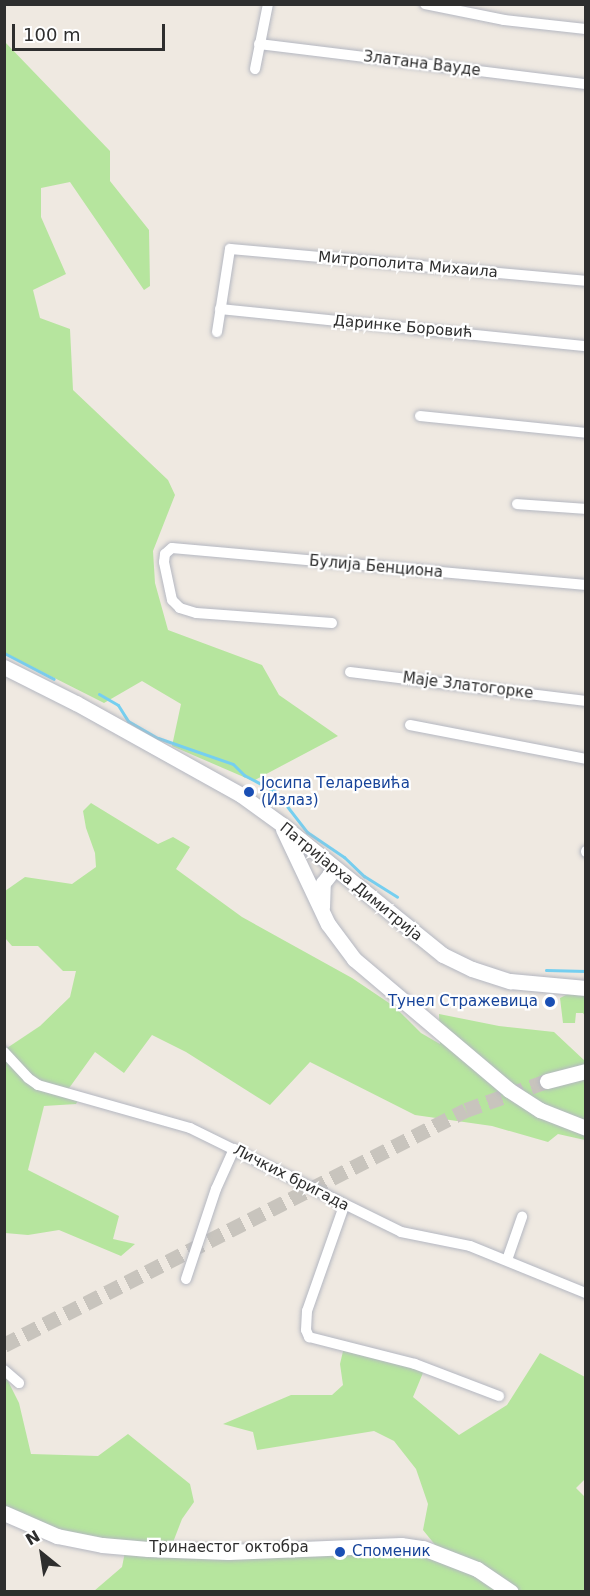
<!DOCTYPE html>
<html>
<head>
<meta charset="utf-8">
<style>
	body { margin:0 }
	#map { position:relative; width:590px; height:1596px; overflow:hidden; background:#efe9e1; font-family:"DejaVu Sans",sans-serif }
	div>[style] { position:absolute }
	.green>* { inset:0; background:#b6e59e }
	.stream>* { height:3px; margin:-1.5px; padding:0 1.5px; transform-origin:1.5px; border-radius:1.5px; background:#75cff0 }
	.secondary-tunnel>* { height:15px; margin-top:-7.5px; transform-origin:0; background:repeating-linear-gradient(90deg,#c8c4bd 0 15px,transparent 0 23px) }
	.roads { filter:drop-shadow(0 0 2px #b4b7c1) drop-shadow(0 0 2px #b4b7c1) }
	.street>* { height:10px; margin:-5px; padding:0 5px; transform-origin:5px; border-radius:5px; background:#fff }
	.secondary>* { height:15px; margin:-7.5px; padding:0 7.5px; transform-origin:7.5px; border-radius:7.5px; background:#fff }
	.dots>* { width:16px; height:16px; translate:-50% -50%; box-sizing:border-box; border:3px solid #fff; border-radius:50% }
	span { translate:-50% -50%; white-space:nowrap; text-align:center; line-height:1.15; -webkit-text-stroke:4.5px #fff; paint-order:stroke }
	.street-label { font-size:15px; color:#2e2e2e }
	.transit-label { font-size:15px; color:#164399 }
	.left { translate:0 -50%; text-align:left }
	.right { translate:-100% -50%; text-align:right }
	.frame { position:absolute; inset:0; border:6px solid #2e2e2e; pointer-events:none }
	.north { position:absolute; left:12px; top:1524px; width:60px; height:60px; -webkit-text-stroke:4px #fff; paint-order:stroke; rotate:330deg; font-size:16px; font-weight:700; line-height:24px; text-align:center; color:#2e2e2e }
	.north::after { content:''; display:block; margin:auto; width:21px; height:27px; background:#2e2e2e; clip-path:polygon(50% 0,100% 100%,50% 72%,0 100%) }
	.scale { position:absolute; left:12px; top:24px; width:153px; height:27px; box-sizing:border-box; border:3px solid #2e2e2e; border-top:0; padding-left:8px; font-size:18px; line-height:21px; white-space:nowrap; color:#2e2e2e; -webkit-text-stroke:4px #fff; paint-order:stroke }
</style>
</head>
<body>
<div id="map">
	<div class="green">
		<i style="clip-path:polygon(4px 41px,110px 151px,110px 181px,149px 230px,150px 286px,144px 290px,70px 182px,41px 188px,41px 217px,66px 274px,33px 290px,40px 318px,70px 329px,73px 390px,168px 480px,175px 495px,153px 551px,155px 583px,168px 630px,262px 665px,279px 695px,338px 736px,253px 781px,172px 746px,181px 704px,142px 681px,104px 703px,5px 653px)"></i>
		<i style="clip-path:polygon(91px 803px,158px 844px,173px 837px,190px 847px,176px 869px,242px 917px,352px 978px,395px 1007px,421px 1033px,440px 1044px,439px 1014px,499px 1026px,554px 1032px,585px 1061px,585px 1140px,558px 1134px,548px 1142px,492px 1126px,415px 1115px,310px 1062px,270px 1105px,186px 1052px,152px 1035px,124px 1073px,95px 1052px,67px 1091px,81px 1095px,76px 1104px,44px 1106px,28px 1170px,119px 1216px,113px 1239px,135px 1244px,121px 1256px,59px 1230px,28px 1235px,5px 1233px,4px 1050px,40px 1026px,70px 997px,76px 971px,63px 971px,38px 946px,12px 946px,5px 938px,5px 891px,25px 877px,72px 884px,96px 867px,95px 853px,86px 828px,83px 811px)"></i>
		<i style="clip-path:polygon(568px 994px,585px 994px,585px 1016px,583px 1013px,576px 1013px,575px 1023px,563px 1023px,560px 998px)"></i>
		<i style="clip-path:polygon(344px 1347px,425px 1368px,413px 1397px,459px 1435px,507px 1405px,540px 1353px,585px 1377px,585px 1479px,576px 1488px,585px 1497px,585px 1591px,94px 1591px,122px 1567px,126px 1547px,102px 1545px,5px 1513px,4px 1373px,19px 1403px,31px 1454px,98px 1456px,128px 1434px,190px 1484px,194px 1502px,182px 1519px,170px 1550px,440px 1551px,423px 1530px,428px 1504px,416px 1469px,394px 1441px,374px 1431px,257px 1450px,253px 1432px,223px 1424px,291px 1395px,332px 1395px,343px 1385px,340px 1364px)"></i>
	</div>
	<div class="stream">
		<i style="left:4px;top:653px;width:56px;rotate:27.5deg"></i>
		<i style="left:99px;top:694px;width:22px;rotate:30deg"></i>
		<i style="left:118px;top:705px;width:19px;rotate:58deg"></i>
		<i style="left:128px;top:721px;width:34px;rotate:30deg"></i>
		<i style="left:158px;top:738px;width:79px;rotate:19.1deg"></i>
		<i style="left:233px;top:764px;width:16px;rotate:45deg"></i>
		<i style="left:244px;top:775px;width:36px;rotate:28deg"></i>
		<i style="left:276px;top:792px;width:51px;rotate:52.2deg"></i>
		<i style="left:307px;top:832px;width:45px;rotate:34deg"></i>
		<i style="left:344px;top:857px;width:28px;rotate:44deg"></i>
		<i style="left:364px;top:876px;width:39px;rotate:32deg"></i>
		<i style="left:546px;top:970px;width:40px;rotate:1.4deg"></i>
	</div>
	<div class="secondary-tunnel">
		<i style="left:4px;top:1345px;width:518px;rotate:-26.96deg"></i>
		<i style="left:466px;top:1110px;width:86px;rotate:-19.7deg"></i>
	</div>
	<div class="roads">
		<div class="street">
			<i style="left:425px;top:4px;width:81px;rotate:11.4deg"></i>
			<i style="left:504px;top:20px;width:82px;rotate:6.3deg"></i>
			<i style="left:259px;top:44px;width:329px;rotate:7deg"></i>
			<i style="left:255px;top:69px;width:66px;rotate:-78.7deg"></i>
			<i style="left:220px;top:309px;width:368px;rotate:5.8deg"></i>
			<i style="left:217px;top:332px;width:84px;rotate:-81.1deg"></i>
			<i style="left:230px;top:249px;width:357px;rotate:5.1deg"></i>
			<i style="left:420px;top:416px;width:167px;rotate:5.8deg"></i>
			<i style="left:517px;top:504px;width:69px;rotate:4.1deg"></i>
			<i style="left:332px;top:623px;width:136px;rotate:-175.8deg"></i>
			<i style="left:196px;top:613px;width:17px;rotate:-163deg"></i>
			<i style="left:180px;top:608px;width:11px;rotate:-135deg"></i>
			<i style="left:172px;top:600px;width:39px;rotate:-102deg"></i>
			<i style="left:164px;top:562px;width:8px;rotate:-83deg"></i>
			<i style="left:165px;top:554px;width:9px;rotate:-41deg"></i>
			<i style="left:172px;top:548px;width:416px;rotate:5.1deg"></i>
			<i style="left:350px;top:672px;width:238px;rotate:7deg"></i>
			<i style="left:410px;top:725px;width:179px;rotate:10.9deg"></i>
			<i style="left:586px;top:851px;width:1px;rotate:90deg"></i>
			<i style="left:4px;top:1052px;width:35px;rotate:47deg"></i>
			<i style="left:28px;top:1078px;width:12px;rotate:35deg"></i>
			<i style="left:38px;top:1085px;width:158px;rotate:15.8deg"></i>
			<i style="left:190px;top:1128px;width:235px;rotate:26.2deg"></i>
			<i style="left:401px;top:1232px;width:70px;rotate:11.5deg"></i>
			<i style="left:470px;top:1246px;width:125px;rotate:22.1deg"></i>
			<i style="left:344px;top:1206px;width:111px;rotate:109.4deg"></i>
			<i style="left:307px;top:1311px;width:19px;rotate:93deg"></i>
			<i style="left:306px;top:1330px;width:8px;rotate:67deg"></i>
			<i style="left:309px;top:1337px;width:109px;rotate:14.3deg"></i>
			<i style="left:415px;top:1364px;width:90px;rotate:20.9deg"></i>
			<i style="left:507px;top:1260px;width:46px;rotate:-70.8deg"></i>
			<i style="left:186px;top:1279px;width:95px;rotate:-71.6deg"></i>
			<i style="left:216px;top:1189px;width:44px;rotate:-65.8deg"></i>
			<i style="left:4px;top:1370px;width:20px;rotate:41deg"></i>
		</div>
		<div class="secondary">
			<i style="left:4px;top:667px;width:80px;rotate:26.6deg"></i>
			<i style="left:76px;top:703px;width:189px;rotate:29.1deg"></i>
			<i style="left:241px;top:795px;width:49px;rotate:35.9deg"></i>
			<i style="left:281px;top:824px;width:208px;rotate:39deg"></i>
			<i style="left:443px;top:955px;width:32px;rotate:26deg"></i>
			<i style="left:472px;top:969px;width:40px;rotate:18deg"></i>
			<i style="left:510px;top:981px;width:76px;rotate:5.3deg"></i>
			<i style="left:283px;top:829px;width:105px;rotate:64.7deg"></i>
			<i style="left:328px;top:924px;width:44px;rotate:53.4deg"></i>
			<i style="left:354px;top:959px;width:203px;rotate:40.2deg"></i>
			<i style="left:509px;top:1090px;width:37px;rotate:33deg"></i>
			<i style="left:540px;top:1110px;width:49px;rotate:21.4deg"></i>
			<i style="left:322px;top:907px;width:24px;rotate:-88deg"></i>
			<i style="left:323px;top:883px;width:18px;rotate:-52deg"></i>
			<i style="left:547px;top:1081px;width:40px;rotate:-14.4deg"></i>
			<i style="left:4px;top:1513px;width:58px;rotate:23.5deg"></i>
			<i style="left:57px;top:1536px;width:46px;rotate:11.3deg"></i>
			<i style="left:102px;top:1545px;width:46px;rotate:5deg"></i>
			<i style="left:148px;top:1549px;width:80px;rotate:2.1deg"></i>
			<i style="left:228px;top:1552px;width:173px;rotate:-2.3deg"></i>
			<i style="left:401px;top:1545px;width:22px;rotate:8deg"></i>
			<i style="left:423px;top:1548px;width:58px;rotate:21.3deg"></i>
			<i style="left:477px;top:1569px;width:41px;rotate:34.1deg"></i>
		</div>
	</div>
	<div class="dots">
		<i style="left:249px;top:792px;background:#1a4fb4"></i>
		<i style="left:550px;top:1002px;background:#1a4fb4"></i>
		<i style="left:340px;top:1552px;background:#1a4fb4"></i>
	</div>
	<div class="street-label">
		<span style="left:422px;top:64px;rotate:7deg">Златана Вауде</span>
		<span style="left:408px;top:265px;rotate:5deg">Митрополита Михаила</span>
		<span style="left:403px;top:327px;rotate:5deg">Даринке Боровић</span>
		<span style="left:376px;top:567px;rotate:5deg">Булија Бенциона</span>
		<span style="left:468px;top:686px;rotate:7deg">Маје Златогорке</span>
		<span style="left:351px;top:882px;rotate:39deg">Патријарха Димитрија</span>
		<span style="left:291px;top:1178px;rotate:27deg">Личких бригада</span>
		<span style="left:229px;top:1548px">Тринаестог октобра</span>
	</div>
	<div class="transit-label">
		<span class="left" style="left:261px;top:792px">Јосипа Теларевића<br>(Излаз)</span>
		<span class="right" style="left:538px;top:1002px">Тунел Стражевица</span>
		<span class="left" style="left:352px;top:1552px">Споменик</span>
	</div>
	<div class="frame"></div>
	<div class="north">N</div>
	<div class="scale">100 m</div>
</div>
</body>
</html>
